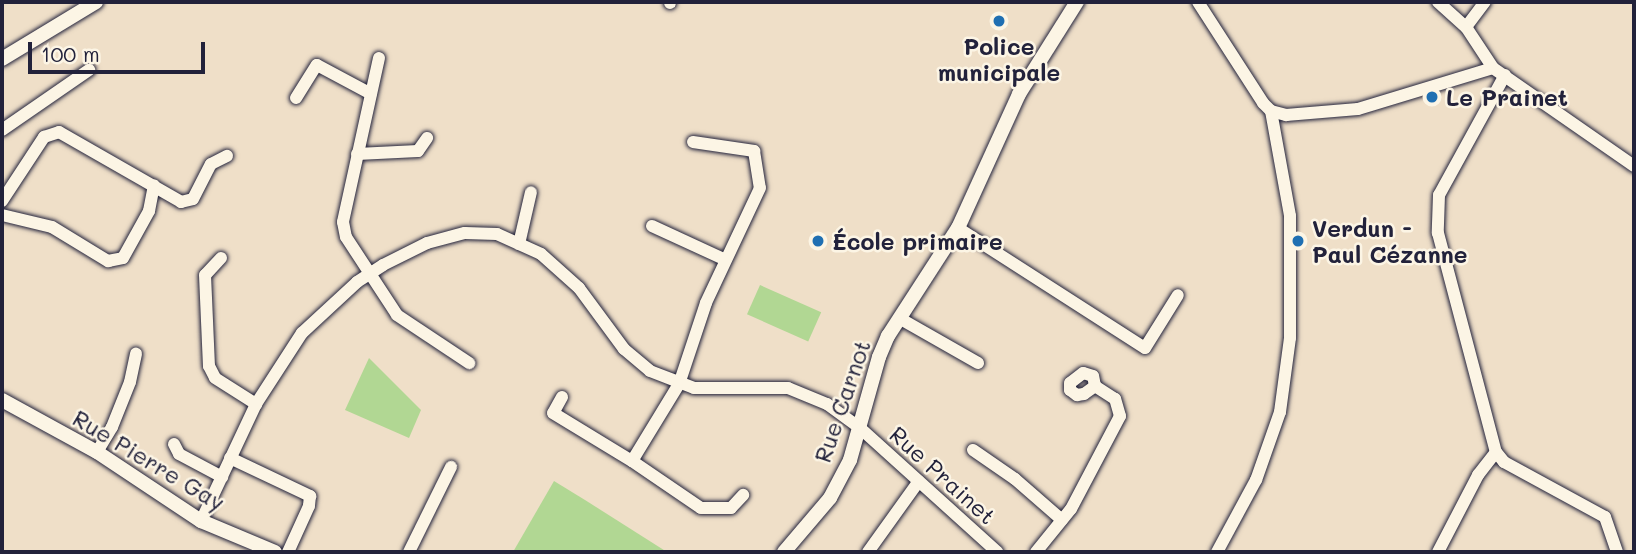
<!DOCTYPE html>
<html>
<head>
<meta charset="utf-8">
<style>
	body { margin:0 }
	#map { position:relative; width:1636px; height:554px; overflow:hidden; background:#efdfc8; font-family:Mali,sans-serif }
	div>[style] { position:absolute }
	.green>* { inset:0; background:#b1d793; transform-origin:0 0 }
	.roads { filter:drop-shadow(0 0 2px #22223b) drop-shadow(0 0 2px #22223b) }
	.minor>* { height:12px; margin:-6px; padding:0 6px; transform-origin:6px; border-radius:6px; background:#fcf5e5 }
	.tertiary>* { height:14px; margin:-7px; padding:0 7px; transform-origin:7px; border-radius:7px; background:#fcf5e5 }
	.dots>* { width:19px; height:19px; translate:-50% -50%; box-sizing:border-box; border:4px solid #fcf5e5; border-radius:50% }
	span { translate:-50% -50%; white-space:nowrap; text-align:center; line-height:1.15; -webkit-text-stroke:5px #fcf5e5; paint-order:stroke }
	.poi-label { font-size:23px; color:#22223b; font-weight:700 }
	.left { translate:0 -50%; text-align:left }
	.street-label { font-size:23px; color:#22223b }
	.frame { position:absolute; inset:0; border:4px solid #22223b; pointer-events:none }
	.scale { position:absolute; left:28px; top:42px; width:177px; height:32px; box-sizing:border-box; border:4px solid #22223b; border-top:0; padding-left:9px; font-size:21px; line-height:24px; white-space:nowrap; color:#22223b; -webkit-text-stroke:5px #fcf5e5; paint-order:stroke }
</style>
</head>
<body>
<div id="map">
	<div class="green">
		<i style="left:760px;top:285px;width:67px;height:32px;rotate:24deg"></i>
		<i style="clip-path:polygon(369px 358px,421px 410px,409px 438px,345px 410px)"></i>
		<i style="clip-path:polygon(554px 481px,585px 500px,667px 552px,513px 552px)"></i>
	</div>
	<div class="roads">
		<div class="minor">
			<i style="left:1198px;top:2px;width:120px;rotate:57.2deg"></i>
			<i style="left:1263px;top:103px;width:11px;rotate:45deg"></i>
			<i style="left:1271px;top:111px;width:107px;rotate:79.7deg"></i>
			<i style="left:1290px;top:216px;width:122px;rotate:90deg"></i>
			<i style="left:1290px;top:338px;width:75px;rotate:97.7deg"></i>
			<i style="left:1280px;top:412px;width:72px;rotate:109.4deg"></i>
			<i style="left:1256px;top:480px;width:82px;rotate:118.4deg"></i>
			<i style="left:1438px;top:2px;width:38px;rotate:42deg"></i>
			<i style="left:1466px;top:27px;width:49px;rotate:56.6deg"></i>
			<i style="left:1493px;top:68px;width:172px;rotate:34.8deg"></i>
			<i style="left:670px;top:3px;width:1px;rotate:-90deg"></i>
			<i style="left:1466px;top:27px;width:31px;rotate:-53deg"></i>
			<i style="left:379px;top:58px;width:168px;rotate:102.4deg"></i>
			<i style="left:343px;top:222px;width:15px;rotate:79deg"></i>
			<i style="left:346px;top:237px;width:93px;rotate:56.8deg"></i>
			<i style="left:397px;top:315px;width:87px;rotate:33.7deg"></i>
			<i style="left:1505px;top:75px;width:137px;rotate:118.8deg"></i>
			<i style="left:1439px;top:195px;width:38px;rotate:92deg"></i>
			<i style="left:1438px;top:233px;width:227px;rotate:75.2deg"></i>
			<i style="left:1496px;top:452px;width:13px;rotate:51deg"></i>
			<i style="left:1504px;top:462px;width:115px;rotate:28.6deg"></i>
			<i style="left:1605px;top:517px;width:37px;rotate:71deg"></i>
			<i style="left:296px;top:98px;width:39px;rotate:-58deg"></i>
			<i style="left:317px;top:65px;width:61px;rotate:28.2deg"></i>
			<i style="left:1271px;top:111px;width:16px;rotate:15deg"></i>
			<i style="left:1286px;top:115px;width:72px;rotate:-4.8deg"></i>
			<i style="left:1358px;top:109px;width:141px;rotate:-16.9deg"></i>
			<i style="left:2px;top:130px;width:106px;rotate:-34.6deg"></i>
			<i style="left:693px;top:142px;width:62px;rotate:8.4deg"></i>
			<i style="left:754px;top:151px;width:37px;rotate:81deg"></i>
			<i style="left:760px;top:188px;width:127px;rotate:115.2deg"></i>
			<i style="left:706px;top:303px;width:85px;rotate:108.4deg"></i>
			<i style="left:679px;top:384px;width:90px;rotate:121.4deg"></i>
			<i style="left:632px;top:461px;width:83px;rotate:34.3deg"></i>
			<i style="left:701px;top:508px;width:30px"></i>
			<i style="left:731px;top:508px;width:18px;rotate:-47deg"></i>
			<i style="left:357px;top:154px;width:61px;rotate:-2.8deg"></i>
			<i style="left:418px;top:151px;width:16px;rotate:-55deg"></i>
			<i style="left:2px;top:201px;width:77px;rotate:-56.7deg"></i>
			<i style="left:44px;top:137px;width:16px;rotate:-18deg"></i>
			<i style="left:59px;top:132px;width:141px;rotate:29.8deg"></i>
			<i style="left:181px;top:202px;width:12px;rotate:-14deg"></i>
			<i style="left:193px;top:199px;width:39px;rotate:-63deg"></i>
			<i style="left:211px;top:164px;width:18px;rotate:-27deg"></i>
			<i style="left:2px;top:215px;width:51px;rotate:13.5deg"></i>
			<i style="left:52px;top:227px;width:66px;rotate:31.3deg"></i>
			<i style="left:108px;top:261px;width:15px;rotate:-11deg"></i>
			<i style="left:123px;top:258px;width:54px;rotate:-61deg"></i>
			<i style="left:149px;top:211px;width:26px;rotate:-79deg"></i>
			<i style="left:652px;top:226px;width:81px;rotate:24.7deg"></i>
			<i style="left:958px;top:228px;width:222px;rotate:32.7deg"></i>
			<i style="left:1145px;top:348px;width:62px;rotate:-58.1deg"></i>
			<i style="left:519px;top:244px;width:53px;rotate:-77deg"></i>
			<i style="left:221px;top:258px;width:23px;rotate:133deg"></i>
			<i style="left:205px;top:275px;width:91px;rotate:87.5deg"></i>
			<i style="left:209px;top:366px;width:13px;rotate:63deg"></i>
			<i style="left:215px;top:378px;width:49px;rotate:32.4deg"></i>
			<i style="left:899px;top:318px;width:91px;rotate:29.7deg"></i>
			<i style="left:562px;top:397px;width:18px;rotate:119deg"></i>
			<i style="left:553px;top:413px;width:92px;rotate:31.3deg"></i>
			<i style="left:174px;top:444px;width:11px;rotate:63deg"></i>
			<i style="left:179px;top:454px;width:49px;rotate:28.1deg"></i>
			<i style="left:973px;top:450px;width:51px;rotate:34.6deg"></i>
			<i style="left:1015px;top:479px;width:62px;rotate:41.1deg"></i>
			<i style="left:97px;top:452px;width:29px;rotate:-59deg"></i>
			<i style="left:112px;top:427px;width:48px;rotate:-68.2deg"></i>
			<i style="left:130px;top:382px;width:29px;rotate:-78deg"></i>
			<i style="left:230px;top:458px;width:89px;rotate:25.4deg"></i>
			<i style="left:310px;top:496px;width:10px;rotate:96deg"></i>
			<i style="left:309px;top:506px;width:51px;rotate:114.5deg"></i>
			<i style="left:201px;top:521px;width:129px;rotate:-64.8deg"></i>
			<i style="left:256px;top:404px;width:85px;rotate:-57.1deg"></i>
			<i style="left:302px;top:333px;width:75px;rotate:-42.8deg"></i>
			<i style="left:357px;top:282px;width:31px;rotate:-33deg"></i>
			<i style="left:383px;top:265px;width:49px;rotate:-26.6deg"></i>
			<i style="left:427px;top:243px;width:39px;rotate:-15deg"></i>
			<i style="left:465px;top:233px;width:32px;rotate:2deg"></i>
			<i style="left:497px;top:234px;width:48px;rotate:24.4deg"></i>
			<i style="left:541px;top:254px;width:51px;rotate:41.8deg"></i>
			<i style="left:579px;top:288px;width:76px;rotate:53.6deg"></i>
			<i style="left:624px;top:349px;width:34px;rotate:40deg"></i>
			<i style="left:650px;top:371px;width:47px;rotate:21.1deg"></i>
			<i style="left:694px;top:388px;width:94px"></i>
			<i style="left:788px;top:388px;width:42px;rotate:22.3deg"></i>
			<i style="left:827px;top:404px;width:41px;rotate:36deg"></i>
			<i style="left:860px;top:428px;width:185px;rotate:42.1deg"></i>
			<i style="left:409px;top:552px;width:95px;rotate:-63.7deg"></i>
			<i style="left:868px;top:552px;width:87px;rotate:-54.3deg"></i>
			<i style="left:1036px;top:552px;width:55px;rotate:-50.9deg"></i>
			<i style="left:1071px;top:509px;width:105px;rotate:-62.2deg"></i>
			<i style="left:1120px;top:416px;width:18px;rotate:-106deg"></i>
			<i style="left:1115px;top:399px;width:24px;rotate:-147deg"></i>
			<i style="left:1095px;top:386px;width:10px;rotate:-101deg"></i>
			<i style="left:1093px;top:376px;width:10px;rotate:-163deg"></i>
			<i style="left:1083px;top:373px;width:16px;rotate:142deg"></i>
			<i style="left:1070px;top:383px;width:7px;rotate:90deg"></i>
			<i style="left:1070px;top:390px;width:9px;rotate:36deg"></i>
			<i style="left:1077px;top:395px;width:7px;rotate:-8deg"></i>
			<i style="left:1084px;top:394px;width:14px;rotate:-36deg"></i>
			<i style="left:1438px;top:552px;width:87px;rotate:-62.5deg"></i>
			<i style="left:1478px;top:475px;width:29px;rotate:-52deg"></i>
		</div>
		<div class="tertiary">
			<i style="left:2px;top:59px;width:110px;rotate:-31.2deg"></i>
			<i style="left:2px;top:400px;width:108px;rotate:28.7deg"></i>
			<i style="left:97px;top:452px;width:125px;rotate:33.6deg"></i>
			<i style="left:201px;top:521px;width:80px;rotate:22.7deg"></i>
			<i style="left:784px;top:552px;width:71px;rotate:-49.6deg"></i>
			<i style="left:830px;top:498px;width:43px;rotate:-62.2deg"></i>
			<i style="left:850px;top:460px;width:107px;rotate:-74.3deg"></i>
			<i style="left:879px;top:357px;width:23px;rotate:-67deg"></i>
			<i style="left:888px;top:336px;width:129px;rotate:-57.1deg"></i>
			<i style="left:958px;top:228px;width:147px;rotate:-65.5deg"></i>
			<i style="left:1019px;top:94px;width:109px;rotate:-57.8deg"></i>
		</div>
	</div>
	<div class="dots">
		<i style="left:999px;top:21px;background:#1f6fb2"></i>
		<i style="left:1432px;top:97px;background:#1f6fb2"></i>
		<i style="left:818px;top:241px;background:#1f6fb2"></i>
		<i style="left:1298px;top:241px;background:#1f6fb2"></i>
	</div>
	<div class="poi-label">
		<span style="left:999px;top:59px">Police<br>municipale</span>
		<span class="left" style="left:1446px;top:97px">Le Prainet</span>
		<span class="left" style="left:1312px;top:241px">Verdun -<br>Paul Cézanne</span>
		<span class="left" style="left:832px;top:241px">École primaire</span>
	</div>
	<div class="street-label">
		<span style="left:842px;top:401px;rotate:-71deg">Rue Carnot</span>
		<span style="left:149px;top:460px;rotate:31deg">Rue Pierre Gay</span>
		<span style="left:943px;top:475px;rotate:42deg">Rue Prainet</span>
	</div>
	<div class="frame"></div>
	<div class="scale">100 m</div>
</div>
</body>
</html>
